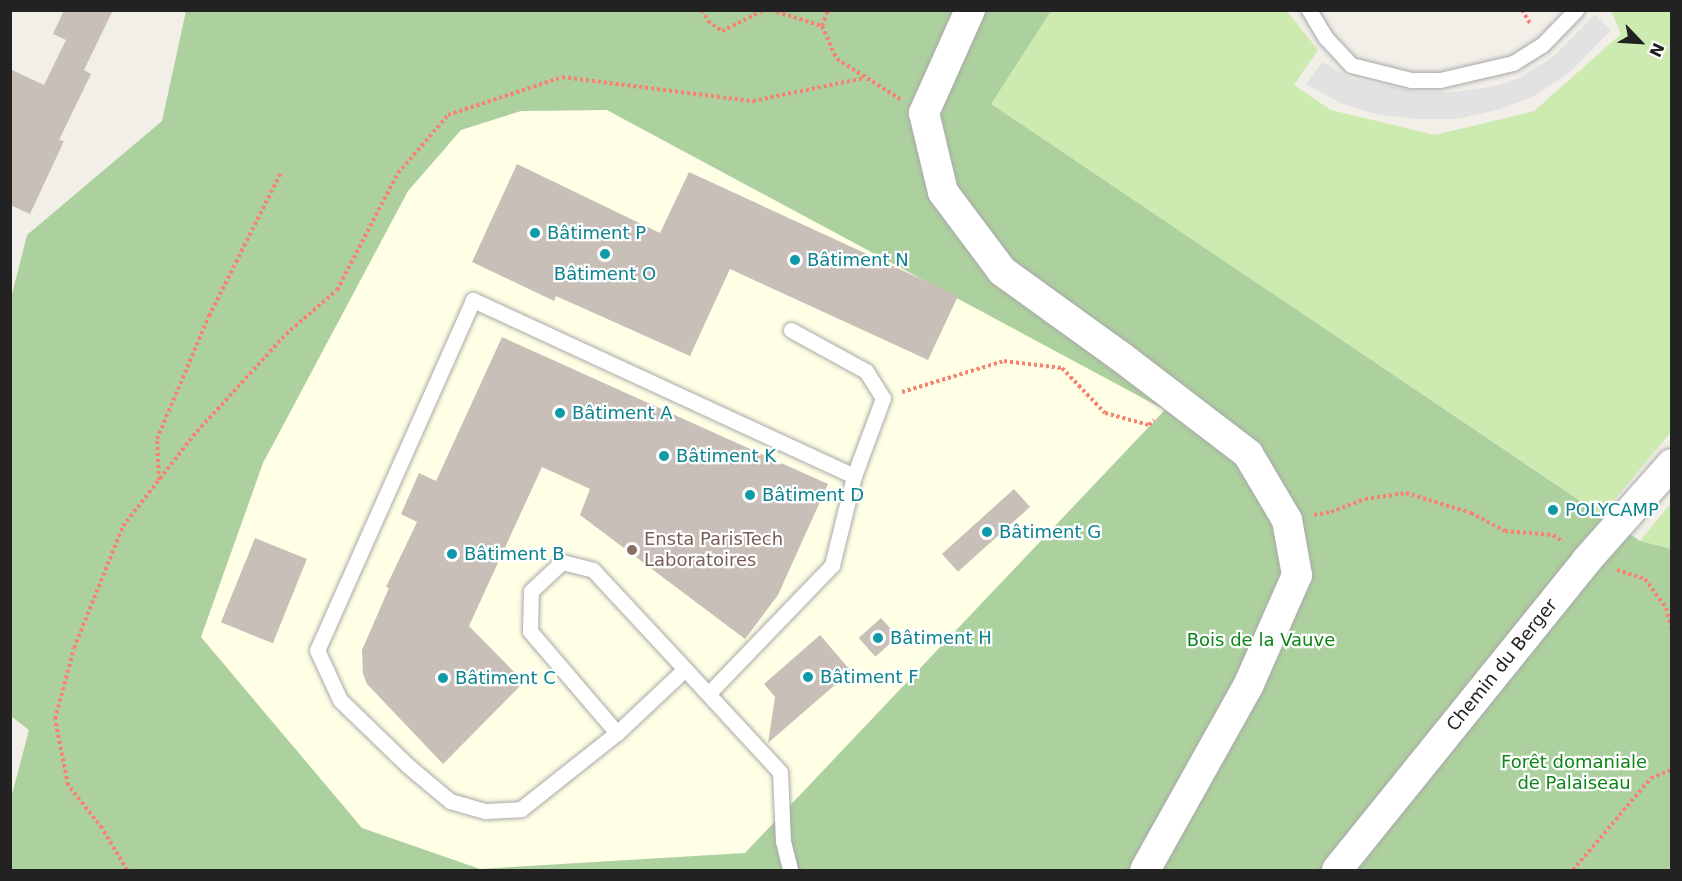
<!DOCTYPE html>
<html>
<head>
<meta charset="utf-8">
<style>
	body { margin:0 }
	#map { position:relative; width:1682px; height:881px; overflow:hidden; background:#f2efe9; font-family:"DejaVu Sans",sans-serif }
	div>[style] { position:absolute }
	.education>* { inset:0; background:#ffffe5 }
	.grass>* { inset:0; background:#cdebb0 }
	.forest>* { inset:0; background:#add19e }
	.parking>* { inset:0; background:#e2e2e2 }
	.building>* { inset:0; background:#c7bfb8; transform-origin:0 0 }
	.path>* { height:4px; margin-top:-2px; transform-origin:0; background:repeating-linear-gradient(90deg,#fa8072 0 3px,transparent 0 6px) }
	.roads { filter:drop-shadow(0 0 2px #a9a9a9) drop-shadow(0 0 2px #a9a9a9) }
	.service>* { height:15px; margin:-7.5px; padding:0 7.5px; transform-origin:7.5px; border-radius:7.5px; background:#fff }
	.minor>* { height:30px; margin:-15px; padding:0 15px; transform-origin:15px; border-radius:15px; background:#fff }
	.dots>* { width:16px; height:16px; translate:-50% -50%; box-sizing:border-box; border:3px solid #fff; border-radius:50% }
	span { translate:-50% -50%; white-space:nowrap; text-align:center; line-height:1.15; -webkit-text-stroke:4.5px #fff; paint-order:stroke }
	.culture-label { font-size:18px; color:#0d838f }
	.left { translate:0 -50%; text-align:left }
	.education-label { font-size:18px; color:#785e54 }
	.park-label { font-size:18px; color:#0c8416 }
	.street-label { font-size:18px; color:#222 }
	.frame { position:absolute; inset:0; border:12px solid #222; pointer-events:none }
	.north { position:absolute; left:1610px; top:12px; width:60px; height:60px; -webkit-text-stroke:4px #fff; paint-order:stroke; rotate:115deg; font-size:16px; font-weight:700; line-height:24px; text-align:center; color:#222 }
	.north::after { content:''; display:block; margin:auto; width:21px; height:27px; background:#222; clip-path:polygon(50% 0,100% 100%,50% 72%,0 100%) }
</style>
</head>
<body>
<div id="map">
	<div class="education">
		<i style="clip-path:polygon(606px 110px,1165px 409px,745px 853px,480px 869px,362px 828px,201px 637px,263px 463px,408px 191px,461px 130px,521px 111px)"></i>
	</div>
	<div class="grass">
		<i style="clip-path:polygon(1051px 11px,1287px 11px,1318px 50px,1294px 85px,1331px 110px,1435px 135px,1534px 111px,1621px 34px,1611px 11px,1671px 11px,1671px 432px,1602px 515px,990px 104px)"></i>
		<i style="clip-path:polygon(1671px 503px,1671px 549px,1640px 541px)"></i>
	</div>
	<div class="forest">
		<i style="clip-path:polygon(evenodd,186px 11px,1051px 11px,991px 104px,1640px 541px,1671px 549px,1671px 870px,11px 870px,11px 798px,29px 730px,11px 716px,10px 302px,27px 235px,162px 121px,186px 11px,607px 110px,1165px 410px,745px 853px,480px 869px,362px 828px,201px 637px,263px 463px,408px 191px,461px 130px,521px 111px,607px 110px)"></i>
	</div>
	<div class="parking">
		<i style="clip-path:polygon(1595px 14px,1611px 30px,1571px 71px,1533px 97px,1497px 110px,1457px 119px,1415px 119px,1375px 114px,1340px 103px,1306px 84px,1322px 62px,1353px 79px,1419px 92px,1454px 92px,1495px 86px,1520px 78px,1553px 57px)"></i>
	</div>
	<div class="building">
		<i style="clip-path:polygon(64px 10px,113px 10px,84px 70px,91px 74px,59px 140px,64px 141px,30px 214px,10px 205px,10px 69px,44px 85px,66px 40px,53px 34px)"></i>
		<i style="clip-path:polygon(517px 164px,660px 233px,689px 172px,958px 296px,928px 360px,730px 269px,690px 356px,556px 296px,554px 301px,472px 262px)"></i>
		<i style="clip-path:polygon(502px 337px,828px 484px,778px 595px,745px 639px,580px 515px,590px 489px,542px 467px,469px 626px,524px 682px,443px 764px,367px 684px,363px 674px,362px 650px,389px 588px,386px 587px,417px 522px,401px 514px,419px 473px,436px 481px)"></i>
		<i style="left:1014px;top:489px;width:24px;height:97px;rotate:48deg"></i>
		<i style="left:255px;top:538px;width:56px;height:91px;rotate:22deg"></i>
		<i style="left:881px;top:618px;width:25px;height:30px;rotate:48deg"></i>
		<i style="clip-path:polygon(820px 635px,851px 671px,768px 743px,775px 697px,764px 684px)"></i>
	</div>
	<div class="path">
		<i style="left:702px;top:10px;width:13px;rotate:61deg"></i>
		<i style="left:708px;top:21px;width:17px;rotate:36deg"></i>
		<i style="left:722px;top:31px;width:47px;rotate:-26.6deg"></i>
		<i style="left:771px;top:10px;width:53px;rotate:17.4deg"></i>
		<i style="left:822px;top:26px;width:36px;rotate:66deg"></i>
		<i style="left:837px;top:59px;width:75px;rotate:32.4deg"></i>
		<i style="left:1522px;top:10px;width:17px;rotate:59deg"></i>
		<i style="left:822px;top:26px;width:17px;rotate:-69deg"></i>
		<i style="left:902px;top:392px;width:107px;rotate:-16.9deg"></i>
		<i style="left:1004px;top:361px;width:58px;rotate:6.9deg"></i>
		<i style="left:1062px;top:368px;width:62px;rotate:46.3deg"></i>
		<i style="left:1105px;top:413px;width:46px;rotate:15.3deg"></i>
		<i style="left:1149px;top:425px;width:7px;rotate:-45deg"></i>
		<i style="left:159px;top:480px;width:41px;rotate:-92.8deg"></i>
		<i style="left:157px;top:439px;width:134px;rotate:-67.1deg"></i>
		<i style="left:209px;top:316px;width:161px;rotate:-63.4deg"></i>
		<i style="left:1314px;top:515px;width:17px;rotate:-10deg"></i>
		<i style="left:1331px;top:512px;width:36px;rotate:-21deg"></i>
		<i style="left:1365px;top:499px;width:41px;rotate:-8.3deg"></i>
		<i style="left:1406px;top:493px;width:68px;rotate:17.1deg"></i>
		<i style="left:1471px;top:513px;width:38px;rotate:28deg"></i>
		<i style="left:1505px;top:531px;width:48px;rotate:4.8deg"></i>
		<i style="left:1553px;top:535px;width:12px;rotate:35deg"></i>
		<i style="left:1617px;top:570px;width:29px;rotate:18deg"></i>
		<i style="left:1645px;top:579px;width:36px;rotate:54deg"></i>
		<i style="left:1666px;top:608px;width:23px;rotate:75deg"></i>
		<i style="left:127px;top:870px;width:49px;rotate:-120.8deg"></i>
		<i style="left:102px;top:828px;width:55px;rotate:-128.3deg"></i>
		<i style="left:68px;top:785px;width:67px;rotate:-101.1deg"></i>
		<i style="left:55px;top:719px;width:73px;rotate:-75deg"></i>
		<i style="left:74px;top:648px;width:131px;rotate:-68.1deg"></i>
		<i style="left:123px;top:526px;width:114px;rotate:-52.1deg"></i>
		<i style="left:193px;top:436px;width:138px;rotate:-47.6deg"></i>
		<i style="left:286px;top:334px;width:67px;rotate:-40.8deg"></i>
		<i style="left:337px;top:290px;width:132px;rotate:-62.5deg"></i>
		<i style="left:398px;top:173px;width:77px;rotate:-49.2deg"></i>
		<i style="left:448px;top:115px;width:120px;rotate:-18.4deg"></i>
		<i style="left:562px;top:77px;width:193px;rotate:7.2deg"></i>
		<i style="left:753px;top:101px;width:113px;rotate:-11.7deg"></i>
		<i style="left:1573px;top:870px;width:121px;rotate:-49.7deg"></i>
		<i style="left:1651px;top:778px;width:22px;rotate:-21deg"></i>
	</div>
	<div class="roads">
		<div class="service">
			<i style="left:1309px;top:10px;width:33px;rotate:59deg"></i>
			<i style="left:1326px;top:38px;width:37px;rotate:47deg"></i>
			<i style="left:1351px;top:65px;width:62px;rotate:14deg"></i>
			<i style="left:1411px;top:80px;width:29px"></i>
			<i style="left:1440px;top:80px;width:75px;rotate:-13.1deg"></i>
			<i style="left:1513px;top:63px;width:34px;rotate:-32deg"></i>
			<i style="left:1542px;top:45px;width:49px;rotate:-45.8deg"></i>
			<i style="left:791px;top:330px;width:85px;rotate:28.7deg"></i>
			<i style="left:866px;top:371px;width:32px;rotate:58deg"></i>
			<i style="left:883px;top:398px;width:83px;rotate:110.4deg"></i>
			<i style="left:709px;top:693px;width:178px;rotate:-46.1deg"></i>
			<i style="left:832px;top:565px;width:92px;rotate:-76.1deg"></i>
			<i style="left:854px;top:476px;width:420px;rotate:-155.2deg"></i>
			<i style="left:473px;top:300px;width:383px;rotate:114deg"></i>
			<i style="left:317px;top:650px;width:55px;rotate:65.3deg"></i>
			<i style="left:340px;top:700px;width:93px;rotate:44.1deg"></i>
			<i style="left:407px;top:765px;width:56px;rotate:39.9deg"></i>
			<i style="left:450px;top:801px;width:37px;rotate:16deg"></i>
			<i style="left:486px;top:811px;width:35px;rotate:-3deg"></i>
			<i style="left:521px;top:809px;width:122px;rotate:-38.4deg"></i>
			<i style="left:617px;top:733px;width:93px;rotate:-43.3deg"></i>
			<i style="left:685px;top:669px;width:140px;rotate:47.3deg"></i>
			<i style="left:780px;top:772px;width:69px;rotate:87.5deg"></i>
			<i style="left:783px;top:841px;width:30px;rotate:76deg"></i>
			<i style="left:617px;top:733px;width:134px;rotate:-130.5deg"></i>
			<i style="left:530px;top:631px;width:40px;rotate:-88.6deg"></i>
			<i style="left:531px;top:591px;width:42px;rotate:-43.1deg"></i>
			<i style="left:562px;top:562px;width:32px;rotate:14deg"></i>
			<i style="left:593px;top:570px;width:135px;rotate:47.1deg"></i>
		</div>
		<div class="minor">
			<i style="left:970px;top:10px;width:113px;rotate:114.1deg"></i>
			<i style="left:924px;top:113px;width:81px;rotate:76.5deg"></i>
			<i style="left:943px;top:192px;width:99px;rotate:53.2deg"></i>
			<i style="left:1002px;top:271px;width:145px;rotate:35.8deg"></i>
			<i style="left:1120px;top:356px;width:161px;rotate:37.4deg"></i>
			<i style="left:1248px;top:454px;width:77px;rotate:59.4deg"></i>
			<i style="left:1287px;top:520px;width:56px;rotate:79.7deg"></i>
			<i style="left:1297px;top:575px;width:121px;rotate:113.8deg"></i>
			<i style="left:1248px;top:686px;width:211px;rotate:119.2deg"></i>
			<i style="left:1337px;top:870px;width:398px;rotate:-51.1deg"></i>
			<i style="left:1587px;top:560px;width:128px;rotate:-48.5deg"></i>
		</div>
	</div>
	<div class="dots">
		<i style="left:535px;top:233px;background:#0f9aa8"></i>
		<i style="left:605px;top:254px;background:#0f9aa8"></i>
		<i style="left:795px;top:260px;background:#0f9aa8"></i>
		<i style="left:560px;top:413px;background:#0f9aa8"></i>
		<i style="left:664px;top:456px;background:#0f9aa8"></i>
		<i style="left:750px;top:495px;background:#0f9aa8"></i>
		<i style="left:1553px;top:510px;background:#0f9aa8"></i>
		<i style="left:987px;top:532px;background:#0f9aa8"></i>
		<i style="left:632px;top:550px;background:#8d6e63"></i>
		<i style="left:452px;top:554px;background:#0f9aa8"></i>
		<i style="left:878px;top:638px;background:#0f9aa8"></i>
		<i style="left:808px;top:677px;background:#0f9aa8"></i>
		<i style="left:443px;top:678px;background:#0f9aa8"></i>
	</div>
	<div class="culture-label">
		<span class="left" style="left:547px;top:233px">Bâtiment P</span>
		<span class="left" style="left:807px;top:260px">Bâtiment N</span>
		<span style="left:605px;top:274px">Bâtiment O</span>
		<span class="left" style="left:572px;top:413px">Bâtiment A</span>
		<span class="left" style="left:676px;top:456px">Bâtiment K</span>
		<span class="left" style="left:762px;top:495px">Bâtiment D</span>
		<span class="left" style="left:1565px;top:510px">POLYCAMP</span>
		<span class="left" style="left:999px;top:532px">Bâtiment G</span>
		<span class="left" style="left:464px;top:554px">Bâtiment B</span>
		<span class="left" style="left:890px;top:638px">Bâtiment H</span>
		<span class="left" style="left:820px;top:677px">Bâtiment F</span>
		<span class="left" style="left:455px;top:678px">Bâtiment C</span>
	</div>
	<div class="education-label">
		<span class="left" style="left:644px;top:550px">Ensta ParisTech<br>Laboratoires</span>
	</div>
	<div class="park-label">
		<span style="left:1261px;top:640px">Bois de la Vauve</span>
		<span style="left:1574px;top:773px">Forêt domaniale<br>de Palaiseau</span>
	</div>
	<div class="street-label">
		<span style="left:1502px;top:665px;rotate:-51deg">Chemin du Berger</span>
	</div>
	<div class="frame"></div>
	<div class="north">N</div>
</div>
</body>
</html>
